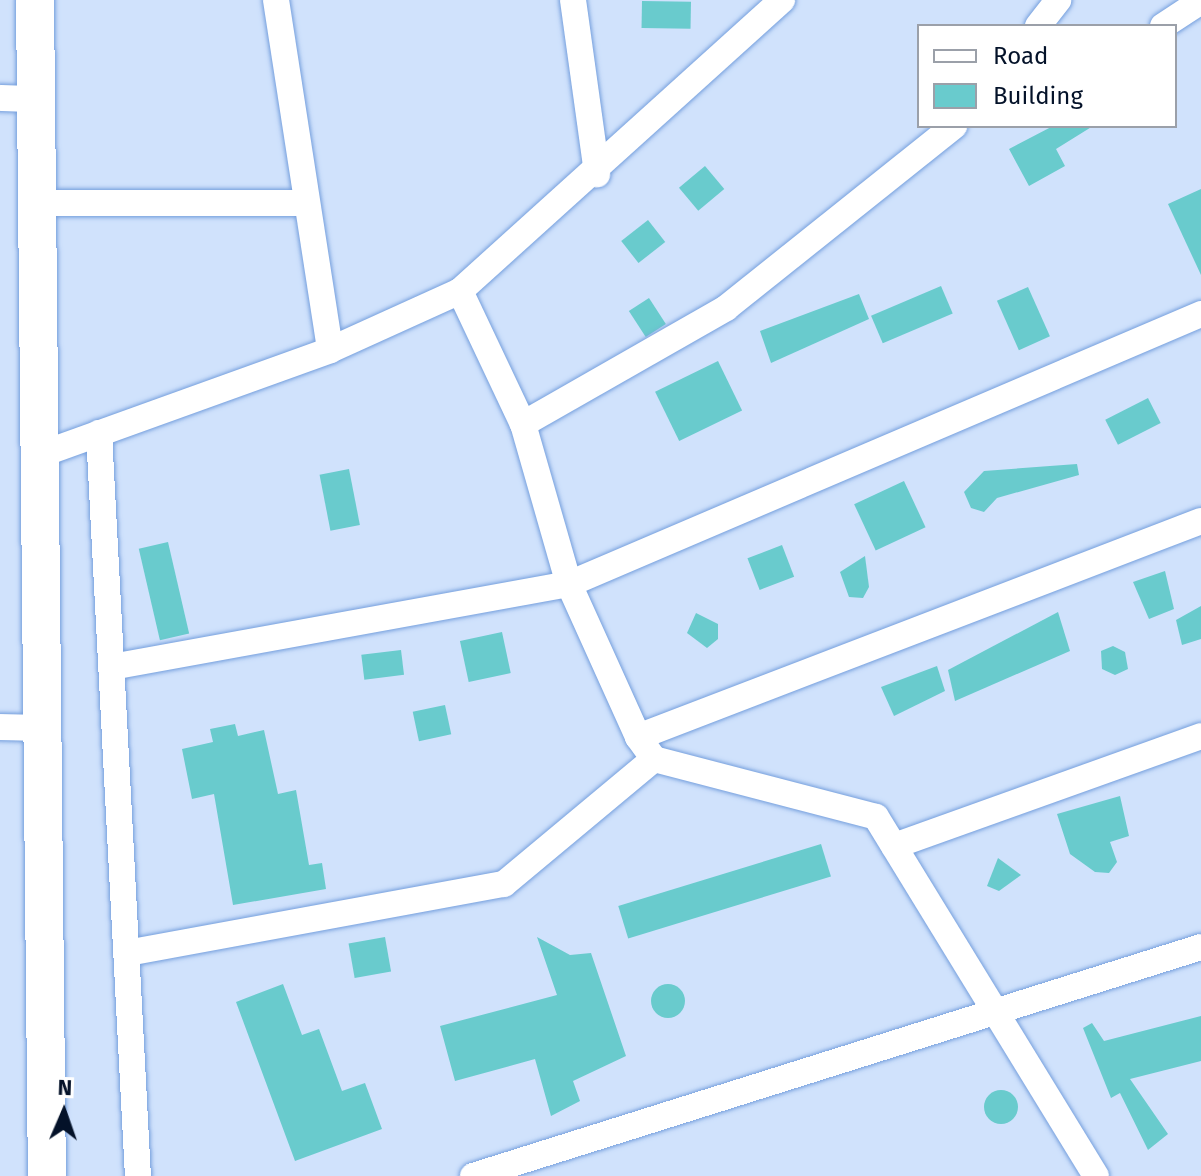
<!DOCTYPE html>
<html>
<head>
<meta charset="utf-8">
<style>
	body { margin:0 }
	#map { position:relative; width:1201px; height:1176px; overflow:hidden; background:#d0e2fc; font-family:"Fira Sans",sans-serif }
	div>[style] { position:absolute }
	.building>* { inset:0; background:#69cbcd; transform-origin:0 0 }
	.round { border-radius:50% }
	.roads { filter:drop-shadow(0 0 2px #759fdd) drop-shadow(0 0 2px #759fdd) }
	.street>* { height:26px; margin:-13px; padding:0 13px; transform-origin:13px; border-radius:13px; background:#fff }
	.secondary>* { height:38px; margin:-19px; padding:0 19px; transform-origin:19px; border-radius:19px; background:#fff }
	span { translate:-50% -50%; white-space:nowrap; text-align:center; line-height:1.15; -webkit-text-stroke:6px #fff; paint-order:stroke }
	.legend { position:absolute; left:917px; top:24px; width:260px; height:104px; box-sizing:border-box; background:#fff; border:2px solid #9ba0a9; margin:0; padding:10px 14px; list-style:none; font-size:24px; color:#041229 }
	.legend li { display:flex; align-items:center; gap:16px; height:40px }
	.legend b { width:40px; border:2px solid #9ba0a9 }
	.north { position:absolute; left:24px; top:1072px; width:80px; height:80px; -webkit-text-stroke:6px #fff; paint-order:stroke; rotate:2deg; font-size:22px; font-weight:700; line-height:32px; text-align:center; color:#041229 }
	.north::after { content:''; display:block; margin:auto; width:28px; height:36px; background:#041229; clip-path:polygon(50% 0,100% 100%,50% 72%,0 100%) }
</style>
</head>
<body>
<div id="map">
	<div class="building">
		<i style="left:642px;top:1px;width:49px;height:27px;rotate:1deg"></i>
		<i style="clip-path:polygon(1053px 126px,1093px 126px,1056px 149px,1065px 166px,1029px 186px,1009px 149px)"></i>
		<i style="left:705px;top:166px;width:30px;height:34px;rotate:50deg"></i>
		<i style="clip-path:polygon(1201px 189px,1201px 275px,1168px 204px)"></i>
		<i style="left:648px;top:220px;width:28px;height:34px;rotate:52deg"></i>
		<i style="left:941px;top:286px;width:30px;height:76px;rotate:67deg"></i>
		<i style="left:1028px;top:287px;width:54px;height:34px;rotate:66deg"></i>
		<i style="clip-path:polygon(859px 294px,869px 319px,771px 363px,760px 331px)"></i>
		<i style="left:649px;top:298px;width:31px;height:24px;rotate:57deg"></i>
		<i style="left:718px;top:361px;width:55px;height:70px;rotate:64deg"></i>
		<i style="left:1148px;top:398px;width:28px;height:48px;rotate:63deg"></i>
		<i style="clip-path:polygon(1077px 464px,1079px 475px,997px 498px,984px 512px,971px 508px,964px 492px,984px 471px)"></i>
		<i style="left:349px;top:469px;width:57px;height:30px;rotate:79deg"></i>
		<i style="left:904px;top:481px;width:51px;height:55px;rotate:65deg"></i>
		<i style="left:168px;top:542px;width:94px;height:30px;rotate:77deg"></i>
		<i style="left:782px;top:545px;width:34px;height:37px;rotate:69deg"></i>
		<i style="clip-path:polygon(865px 556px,869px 587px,863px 598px,849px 597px,840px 572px)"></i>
		<i style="clip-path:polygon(1165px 571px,1174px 609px,1149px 619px,1133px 582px)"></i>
		<i style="clip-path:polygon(1201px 606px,1201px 639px,1182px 645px,1176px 620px)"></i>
		<i style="clip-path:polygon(1058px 612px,1070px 651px,955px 701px,948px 670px)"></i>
		<i style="clip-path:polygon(696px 613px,718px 624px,718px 639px,707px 648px,687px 633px)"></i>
		<i style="left:502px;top:632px;width:42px;height:43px;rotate:78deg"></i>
		<i style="clip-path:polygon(1113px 646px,1125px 652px,1128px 669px,1115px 675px,1102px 669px,1101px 651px)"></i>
		<i style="left:401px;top:650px;width:25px;height:40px;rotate:83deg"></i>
		<i style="clip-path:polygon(937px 666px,945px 691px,894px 716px,881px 687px)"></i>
		<i style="left:445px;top:705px;width:30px;height:33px;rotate:78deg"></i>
		<i style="clip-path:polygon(235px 724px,238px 736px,264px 730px,278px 794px,296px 790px,309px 865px,322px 863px,326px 889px,233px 905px,214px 794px,192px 799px,182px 749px,213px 742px,210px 729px)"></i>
		<i style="clip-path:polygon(1120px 796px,1129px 836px,1110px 842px,1117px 862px,1109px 873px,1095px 872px,1070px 854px,1057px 814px)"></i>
		<i style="left:821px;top:844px;width:34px;height:212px;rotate:73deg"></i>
		<i style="clip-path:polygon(998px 858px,1021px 875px,999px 891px,987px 886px)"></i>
		<i style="left:385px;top:937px;width:35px;height:37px;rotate:80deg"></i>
		<i style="clip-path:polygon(537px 937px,570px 955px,591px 953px,626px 1056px,573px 1081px,580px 1101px,551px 1116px,535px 1059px,455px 1081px,440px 1026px,557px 995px)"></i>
		<i class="round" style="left:651px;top:984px;width:34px;height:34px"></i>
		<i style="clip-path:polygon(283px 984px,302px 1035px,319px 1029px,342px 1091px,365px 1083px,382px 1129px,295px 1161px,236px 1002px)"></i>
		<i style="clip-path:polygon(1201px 1016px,1201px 1061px,1130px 1079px,1168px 1134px,1148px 1150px,1120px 1093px,1111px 1098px,1083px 1028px,1092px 1023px,1104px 1041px)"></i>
		<i class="round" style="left:984px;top:1090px;width:34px;height:34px"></i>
	</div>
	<div class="roads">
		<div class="street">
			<i style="left:276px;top:0;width:354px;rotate:81.2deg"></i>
			<i style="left:573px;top:0;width:176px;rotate:82.1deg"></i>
			<i style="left:1038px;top:26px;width:33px;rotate:-52deg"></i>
			<i style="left:1163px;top:26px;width:45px;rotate:-33.3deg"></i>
			<i style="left:0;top:98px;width:37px;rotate:2deg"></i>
			<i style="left:38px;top:203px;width:264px"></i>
			<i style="left:460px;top:291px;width:147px;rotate:64.7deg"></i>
			<i style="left:523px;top:424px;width:166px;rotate:74deg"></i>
			<i style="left:569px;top:584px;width:168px;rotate:65.7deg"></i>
			<i style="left:638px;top:737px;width:27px;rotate:54deg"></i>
			<i style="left:654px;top:759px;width:229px;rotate:14.6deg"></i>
			<i style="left:876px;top:817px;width:421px;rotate:58.5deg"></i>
			<i style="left:523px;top:424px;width:234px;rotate:-29.7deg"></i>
			<i style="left:726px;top:308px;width:292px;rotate:-38.6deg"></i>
			<i style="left:99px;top:433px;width:744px;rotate:87deg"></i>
			<i style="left:39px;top:455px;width:309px;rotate:-19.8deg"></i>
			<i style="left:330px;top:350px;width:143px;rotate:-24.4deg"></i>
			<i style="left:460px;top:291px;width:434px;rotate:-42.1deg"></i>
			<i style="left:112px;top:667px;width:464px;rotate:-10.3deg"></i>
			<i style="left:569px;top:584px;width:687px;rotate:-23.13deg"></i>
			<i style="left:0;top:727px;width:40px;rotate:1.4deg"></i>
			<i style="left:638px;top:737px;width:603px;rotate:-20.99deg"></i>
			<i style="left:894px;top:846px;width:326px;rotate:-19.7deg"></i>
			<i style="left:127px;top:953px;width:383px;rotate:-10.4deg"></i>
			<i style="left:504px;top:884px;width:195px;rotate:-39.8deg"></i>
			<i style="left:473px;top:1176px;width:763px;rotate:-17.46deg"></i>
		</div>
		<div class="secondary">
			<i style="left:35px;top:0;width:1176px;rotate:89.42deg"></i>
		</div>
	</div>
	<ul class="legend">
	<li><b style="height:10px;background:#fff"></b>Road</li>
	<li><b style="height:22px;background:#69cbcd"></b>Building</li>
	</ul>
	<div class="north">N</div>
</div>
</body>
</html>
